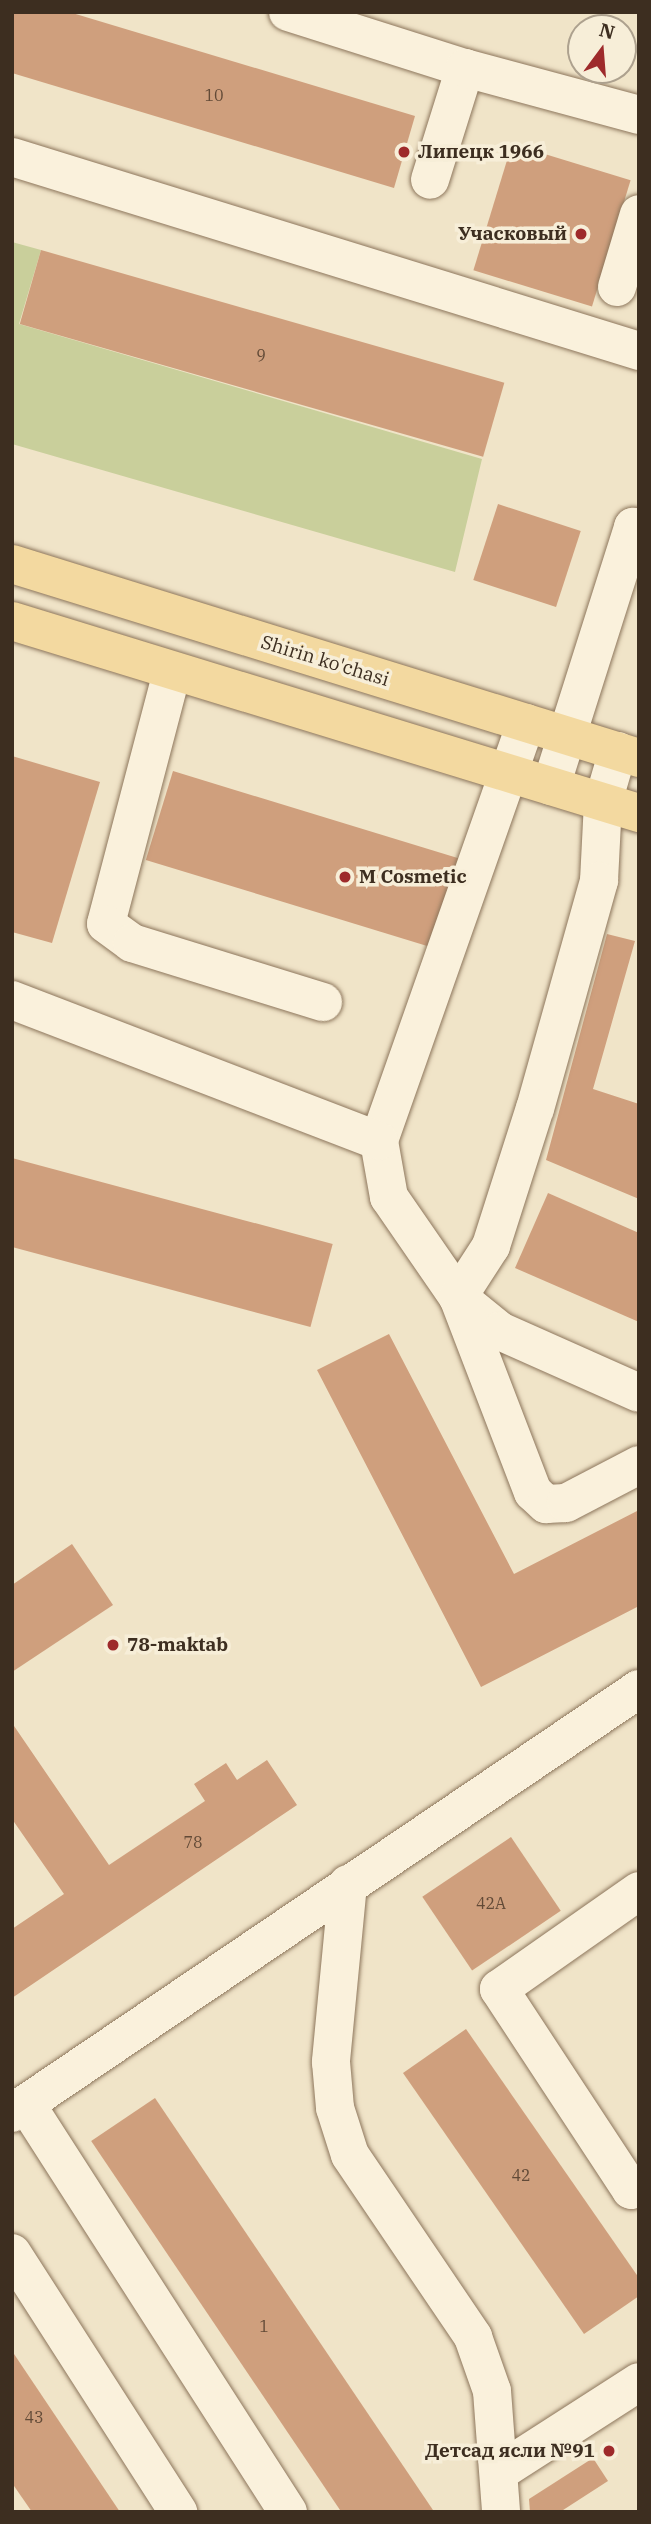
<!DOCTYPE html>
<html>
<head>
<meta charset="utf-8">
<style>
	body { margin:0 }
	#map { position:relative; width:651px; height:2524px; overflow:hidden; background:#f0e4c8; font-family:"IBM Plex Serif",serif }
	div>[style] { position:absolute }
	.green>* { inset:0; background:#c9cf9b }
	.building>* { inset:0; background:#cf9f7d; transform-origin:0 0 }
	.roads { filter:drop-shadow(0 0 2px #8d765c) drop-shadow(0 0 2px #8d765c) }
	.minor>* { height:38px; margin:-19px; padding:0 19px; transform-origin:19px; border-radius:19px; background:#faf1dc }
	.major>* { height:38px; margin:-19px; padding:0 19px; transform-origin:19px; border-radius:19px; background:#f3d9a0 }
	.dots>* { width:19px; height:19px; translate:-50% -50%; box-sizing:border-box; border:4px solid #f7eed8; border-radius:50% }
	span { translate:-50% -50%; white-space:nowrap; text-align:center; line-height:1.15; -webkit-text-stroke:7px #f7eed8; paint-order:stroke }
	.number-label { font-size:16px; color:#624a37 }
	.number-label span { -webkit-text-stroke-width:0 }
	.poi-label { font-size:19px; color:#3d2e20; font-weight:700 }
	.left { translate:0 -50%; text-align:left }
	.right { translate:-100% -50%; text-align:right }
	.street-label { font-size:19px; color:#3d2e20 }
	.frame { position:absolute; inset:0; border:14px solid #3d2e20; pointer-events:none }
	.north { position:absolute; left:567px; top:14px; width:70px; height:70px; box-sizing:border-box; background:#f7eed8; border:2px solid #ada18e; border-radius:50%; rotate:16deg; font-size:19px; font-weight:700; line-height:28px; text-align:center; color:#3d2e20 }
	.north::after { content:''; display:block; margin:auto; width:24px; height:32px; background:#9e2a2b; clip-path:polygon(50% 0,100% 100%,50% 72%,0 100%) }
</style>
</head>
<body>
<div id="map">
	<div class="green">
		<i style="clip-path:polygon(12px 242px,41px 250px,19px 324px,482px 459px,455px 572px,12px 444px)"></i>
	</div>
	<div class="building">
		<i style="clip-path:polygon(12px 12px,69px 12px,415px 116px,394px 188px,12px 73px)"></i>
		<i style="left:512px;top:144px;width:124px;height:132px;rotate:17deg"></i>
		<i style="left:41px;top:250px;width:482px;height:77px;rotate:16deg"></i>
		<i style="left:498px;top:504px;width:87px;height:80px;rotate:18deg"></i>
		<i style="clip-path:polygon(12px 756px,100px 782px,52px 943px,12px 932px)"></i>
		<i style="left:173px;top:771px;width:307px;height:93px;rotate:17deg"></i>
		<i style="clip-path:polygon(607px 934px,635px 941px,593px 1089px,639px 1104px,639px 1199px,546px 1160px)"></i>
		<i style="left:12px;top:1158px;width:332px;height:86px;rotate:15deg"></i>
		<i style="clip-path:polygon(548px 1193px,639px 1233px,639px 1322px,515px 1268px)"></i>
		<i style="clip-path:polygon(389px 1334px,514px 1574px,639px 1510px,639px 1606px,481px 1687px,317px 1370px)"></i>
		<i style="clip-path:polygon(72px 1544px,113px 1605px,12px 1672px,12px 1585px)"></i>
		<i style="clip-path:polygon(12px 1723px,109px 1865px,205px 1801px,194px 1784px,226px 1763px,237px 1780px,267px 1760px,297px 1805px,12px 1998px,12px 1929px,64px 1894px,12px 1819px)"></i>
		<i style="left:511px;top:1837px;width:89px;height:107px;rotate:56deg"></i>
		<i style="clip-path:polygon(466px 2029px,639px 2278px,639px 2296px,584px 2334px,403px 2073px)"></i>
		<i style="left:155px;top:2098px;width:501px;height:77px;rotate:56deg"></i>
		<i style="clip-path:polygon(12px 2351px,120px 2512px,32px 2512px,12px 2483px)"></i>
		<i style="clip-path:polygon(593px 2458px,608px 2481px,560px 2512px,530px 2512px,529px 2499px)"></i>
	</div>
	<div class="roads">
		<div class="minor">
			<i style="left:288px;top:12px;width:186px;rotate:17.6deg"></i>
			<i style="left:465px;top:68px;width:117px;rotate:107.4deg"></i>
			<i style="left:465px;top:68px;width:180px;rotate:15.1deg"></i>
			<i style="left:12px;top:157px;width:656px;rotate:17.19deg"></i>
			<i style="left:617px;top:287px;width:76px;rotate:-73.2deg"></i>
			<i style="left:172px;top:672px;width:260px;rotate:104.7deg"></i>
			<i style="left:106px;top:924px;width:32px;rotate:36deg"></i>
			<i style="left:132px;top:943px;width:200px;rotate:17.2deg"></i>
			<i style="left:526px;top:723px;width:443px;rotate:109.4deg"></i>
			<i style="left:379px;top:1141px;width:57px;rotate:79.9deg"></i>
			<i style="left:389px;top:1197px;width:121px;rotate:55.4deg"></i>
			<i style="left:458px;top:1297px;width:54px;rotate:39deg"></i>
			<i style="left:500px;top:1331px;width:152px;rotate:24deg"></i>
			<i style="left:618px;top:751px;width:53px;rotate:106.4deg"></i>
			<i style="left:603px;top:802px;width:79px;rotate:92.9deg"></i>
			<i style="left:599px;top:881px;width:236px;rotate:105.7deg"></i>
			<i style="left:535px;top:1108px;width:145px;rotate:107.7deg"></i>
			<i style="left:491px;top:1246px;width:61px;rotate:122.9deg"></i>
			<i style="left:458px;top:1297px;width:209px;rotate:69deg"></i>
			<i style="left:533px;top:1492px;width:18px;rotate:43deg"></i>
			<i style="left:546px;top:1504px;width:20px;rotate:-3deg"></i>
			<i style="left:566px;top:1503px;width:82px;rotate:-27.5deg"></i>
			<i style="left:551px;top:786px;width:272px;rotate:-72.4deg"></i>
			<i style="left:633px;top:527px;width:6px;rotate:18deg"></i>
			<i style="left:12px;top:1000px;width:393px;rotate:21deg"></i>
			<i style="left:348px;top:1884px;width:179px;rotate:95.5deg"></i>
			<i style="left:331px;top:2062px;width:46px;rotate:85deg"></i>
			<i style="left:335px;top:2108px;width:49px;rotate:72.3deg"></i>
			<i style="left:350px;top:2155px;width:220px;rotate:55.9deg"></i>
			<i style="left:473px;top:2337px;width:57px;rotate:70.6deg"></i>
			<i style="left:492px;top:2391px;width:121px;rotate:85.7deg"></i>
			<i style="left:639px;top:1891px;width:171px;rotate:145deg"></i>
			<i style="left:499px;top:1989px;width:240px;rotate:56.7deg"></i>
			<i style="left:631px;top:2190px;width:10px;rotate:-37deg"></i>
			<i style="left:26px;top:2104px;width:485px;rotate:57.3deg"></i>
			<i style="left:12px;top:2113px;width:757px;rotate:-34.07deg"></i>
			<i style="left:12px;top:2253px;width:308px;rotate:57.3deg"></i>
			<i style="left:499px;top:2472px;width:166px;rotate:-32.7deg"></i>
		</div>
		<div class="major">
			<i style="left:12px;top:564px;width:656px;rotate:17.19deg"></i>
			<i style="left:12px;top:621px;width:656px;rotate:17.03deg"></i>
		</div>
	</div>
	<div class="dots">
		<i style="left:404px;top:152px;background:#9e2a2b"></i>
		<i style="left:581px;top:234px;background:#9e2a2b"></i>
		<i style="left:345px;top:877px;background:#9e2a2b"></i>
		<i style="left:113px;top:1645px;background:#9e2a2b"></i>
		<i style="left:609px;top:2451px;background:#9e2a2b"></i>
	</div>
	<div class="number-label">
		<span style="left:214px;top:95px">10</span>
		<span style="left:261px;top:355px">9</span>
		<span style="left:193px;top:1842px">78</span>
		<span style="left:491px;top:1903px">42A</span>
		<span style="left:521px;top:2175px">42</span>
		<span style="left:264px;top:2326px">1</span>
		<span style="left:34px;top:2417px">43</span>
	</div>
	<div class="poi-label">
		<span class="left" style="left:418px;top:152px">Липецк 1966</span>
		<span class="right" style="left:567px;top:234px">Учасковый</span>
		<span class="left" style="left:359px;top:877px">M Cosmetic</span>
		<span class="left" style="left:127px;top:1645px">78-maktab</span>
		<span class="right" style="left:595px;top:2451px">Детсад ясли №91</span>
	</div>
	<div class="street-label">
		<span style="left:325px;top:661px;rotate:17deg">Shirin ko'chasi</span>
	</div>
	<div class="frame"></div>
	<div class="north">N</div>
</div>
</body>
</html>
